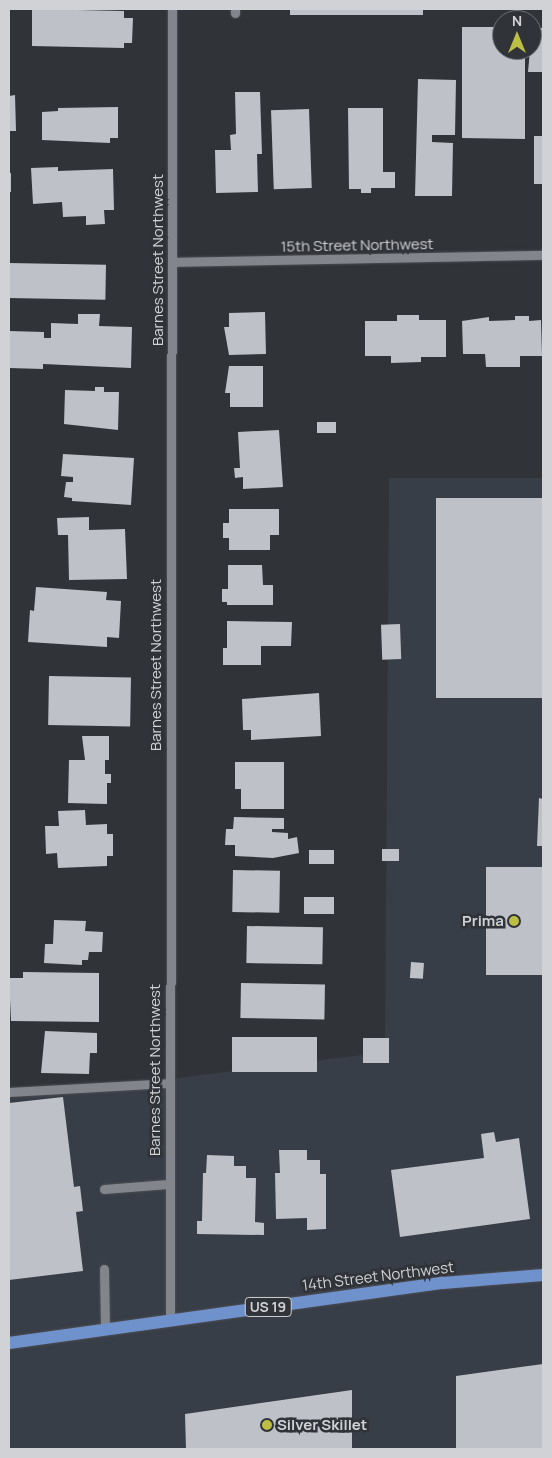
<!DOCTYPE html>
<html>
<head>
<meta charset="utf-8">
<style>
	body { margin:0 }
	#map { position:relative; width:552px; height:1458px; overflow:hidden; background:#303338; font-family:Manrope,sans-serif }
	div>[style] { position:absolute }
	.built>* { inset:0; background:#383e48 }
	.building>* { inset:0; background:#bec1c7; transform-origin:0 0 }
	.roads { filter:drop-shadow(0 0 1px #4c4e52) drop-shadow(0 0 1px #4c4e52) }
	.minor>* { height:9px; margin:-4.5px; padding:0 4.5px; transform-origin:4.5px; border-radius:4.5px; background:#82858b }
	.major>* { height:12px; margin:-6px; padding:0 6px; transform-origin:6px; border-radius:6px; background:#7092cc }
	.dots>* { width:14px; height:14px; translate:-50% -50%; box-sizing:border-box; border:2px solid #303338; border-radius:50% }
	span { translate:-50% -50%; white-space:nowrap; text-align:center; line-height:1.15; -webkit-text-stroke:5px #303338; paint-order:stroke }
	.shield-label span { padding:1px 4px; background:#303338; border:1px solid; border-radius:4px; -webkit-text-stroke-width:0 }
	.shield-label { font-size:14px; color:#d0d2d5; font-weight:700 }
	.street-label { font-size:15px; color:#d0d2d5 }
	.poi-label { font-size:15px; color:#d0d2d5; font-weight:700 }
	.right { translate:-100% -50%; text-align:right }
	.left { translate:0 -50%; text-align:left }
	.frame { position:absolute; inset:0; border:10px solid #d0d2d5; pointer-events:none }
	.north { position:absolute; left:492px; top:10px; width:50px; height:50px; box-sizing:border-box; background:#303338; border:1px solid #707377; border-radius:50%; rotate:0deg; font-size:14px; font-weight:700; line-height:20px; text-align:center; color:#d0d2d5 }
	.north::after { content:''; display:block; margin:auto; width:18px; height:22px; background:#bcbf44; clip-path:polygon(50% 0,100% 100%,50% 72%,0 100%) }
</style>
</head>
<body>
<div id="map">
	<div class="built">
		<i style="clip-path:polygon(389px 478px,543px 478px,543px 1449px,9px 1449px,9px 1099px,385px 1052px)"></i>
	</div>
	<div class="building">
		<i style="clip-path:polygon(32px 9px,124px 11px,124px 18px,133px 18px,132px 43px,124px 43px,124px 48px,32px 46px)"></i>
		<i style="left:290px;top:9px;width:133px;height:6px"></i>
		<i style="clip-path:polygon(462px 27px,502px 27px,502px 50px,525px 50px,525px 139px,462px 138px)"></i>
		<i style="clip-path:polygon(532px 28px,543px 28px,543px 72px,528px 72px)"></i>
		<i style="clip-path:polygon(418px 79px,456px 80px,455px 135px,432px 135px,432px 142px,453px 143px,452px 196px,415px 196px)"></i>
		<i style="clip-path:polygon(235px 92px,260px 92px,262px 154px,257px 154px,258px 192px,216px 193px,215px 150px,231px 150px,230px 135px,236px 134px)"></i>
		<i style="clip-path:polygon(15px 95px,16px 131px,9px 131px,9px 96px)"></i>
		<i style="clip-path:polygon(118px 107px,118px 138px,110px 138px,110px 143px,42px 140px,42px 112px,58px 111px,58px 108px)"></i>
		<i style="clip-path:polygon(348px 108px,383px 108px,383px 172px,395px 172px,395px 188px,371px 188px,371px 193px,361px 193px,361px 189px,349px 189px)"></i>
		<i style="left:309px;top:109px;width:79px;height:38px;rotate:88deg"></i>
		<i style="left:543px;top:136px;width:48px;height:9px;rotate:90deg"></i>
		<i style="clip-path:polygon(58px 167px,58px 171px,113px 169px,114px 210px,104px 210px,105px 224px,86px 225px,86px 216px,63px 217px,62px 202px,33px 204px,31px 168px)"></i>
		<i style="left:9px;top:173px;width:2px;height:19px"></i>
		<i style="left:9px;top:263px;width:97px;height:35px;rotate:1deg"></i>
		<i style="clip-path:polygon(265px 312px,266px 354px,229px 355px,224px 327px,229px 327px,229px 313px)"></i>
		<i style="clip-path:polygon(78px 314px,100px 314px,99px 326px,132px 327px,131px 368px,43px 364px,43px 369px,9px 368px,9px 331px,44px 332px,44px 338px,51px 338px,51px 323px,78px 324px)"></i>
		<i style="clip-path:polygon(397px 315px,419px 315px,419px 320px,446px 320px,446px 357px,421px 357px,421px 362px,391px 363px,391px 356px,365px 356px,365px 321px,397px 321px)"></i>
		<i style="clip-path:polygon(515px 316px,529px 316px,529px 321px,541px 320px,542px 356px,520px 356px,520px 367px,486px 367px,485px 354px,463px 354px,462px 321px,489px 317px,489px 321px,515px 320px)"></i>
		<i style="clip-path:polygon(229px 366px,263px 366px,263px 407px,230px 407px,230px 393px,225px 393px)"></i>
		<i style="clip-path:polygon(95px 387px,104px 387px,104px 392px,119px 392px,118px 430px,64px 424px,65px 390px,95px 391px)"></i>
		<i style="left:336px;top:422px;width:11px;height:19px;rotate:90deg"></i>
		<i style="clip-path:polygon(279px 430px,283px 487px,243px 489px,243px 477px,235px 478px,234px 468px,240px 468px,238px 432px)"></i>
		<i style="clip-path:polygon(63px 454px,134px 458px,131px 505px,72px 501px,72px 498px,64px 497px,66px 482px,73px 482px,73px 477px,61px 476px)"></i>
		<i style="left:543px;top:498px;width:200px;height:107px;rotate:90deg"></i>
		<i style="clip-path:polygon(229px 509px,279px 509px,279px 535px,270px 535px,270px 550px,229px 550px,229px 538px,223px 538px,223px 523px,229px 523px)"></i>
		<i style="clip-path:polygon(89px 517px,89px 530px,125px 529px,127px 579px,69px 580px,68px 535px,58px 535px,57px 518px)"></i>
		<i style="clip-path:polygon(228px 565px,262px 565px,263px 585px,273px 585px,273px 605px,227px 605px,227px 602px,222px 602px,222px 589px,228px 589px)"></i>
		<i style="clip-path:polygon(36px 587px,107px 592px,106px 600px,121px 601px,119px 638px,107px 637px,107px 647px,28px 642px,30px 610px,34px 611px)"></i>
		<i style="clip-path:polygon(227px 621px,292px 622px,291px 646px,261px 646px,261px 665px,223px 665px,223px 648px,227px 648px)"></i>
		<i style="left:400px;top:624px;width:35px;height:19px;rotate:88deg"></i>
		<i style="left:49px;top:676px;width:82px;height:49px;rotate:1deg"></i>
		<i style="clip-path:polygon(319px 693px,321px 736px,251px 740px,251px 730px,243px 730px,242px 699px)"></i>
		<i style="clip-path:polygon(82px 736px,109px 736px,109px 760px,105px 760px,105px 774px,111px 774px,111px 783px,107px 783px,107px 804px,68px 803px,69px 760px,85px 760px)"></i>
		<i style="clip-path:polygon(235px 762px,284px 762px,284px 809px,241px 809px,241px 789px,235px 789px)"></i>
		<i style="clip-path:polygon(539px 798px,543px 799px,543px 846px,537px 846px)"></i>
		<i style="clip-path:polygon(85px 810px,86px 825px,107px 824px,107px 834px,113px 834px,113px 856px,107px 856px,107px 866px,58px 868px,57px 853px,46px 854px,45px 826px,59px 826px,58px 811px)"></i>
		<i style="clip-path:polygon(234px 817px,284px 818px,284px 829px,272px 829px,272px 832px,288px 833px,288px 839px,297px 837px,299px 853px,273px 858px,235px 856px,235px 845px,225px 845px,226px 829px,233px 829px)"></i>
		<i style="left:382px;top:849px;width:17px;height:12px"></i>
		<i style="left:309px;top:850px;width:25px;height:14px"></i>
		<i style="left:486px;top:867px;width:57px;height:108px"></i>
		<i style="left:233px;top:870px;width:47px;height:42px;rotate:1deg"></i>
		<i style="left:304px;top:897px;width:30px;height:17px"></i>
		<i style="clip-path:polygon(54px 920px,86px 921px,85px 931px,103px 932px,102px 952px,89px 952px,88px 960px,82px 960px,82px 965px,44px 963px,45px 944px,53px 944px)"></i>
		<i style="left:247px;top:926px;width:76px;height:37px;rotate:1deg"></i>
		<i style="left:411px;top:962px;width:13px;height:16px;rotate:4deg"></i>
		<i style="clip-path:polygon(23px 972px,99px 973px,99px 1022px,11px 1021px,9px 978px,23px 978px)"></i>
		<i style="left:241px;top:983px;width:84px;height:35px;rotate:1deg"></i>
		<i style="clip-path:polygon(45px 1031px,97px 1033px,97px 1053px,90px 1053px,89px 1074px,41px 1073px)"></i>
		<i style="left:232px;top:1037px;width:85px;height:35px"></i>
		<i style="left:363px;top:1038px;width:26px;height:25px"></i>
		<i style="clip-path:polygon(63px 1097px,74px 1187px,80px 1186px,83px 1211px,76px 1212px,83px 1271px,9px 1280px,9px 1103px)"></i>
		<i style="clip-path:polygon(494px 1132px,496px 1142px,519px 1138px,530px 1219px,400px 1237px,391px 1170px,484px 1158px,481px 1134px)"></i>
		<i style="clip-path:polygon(279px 1150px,307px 1150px,307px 1160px,320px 1160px,320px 1174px,326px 1174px,326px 1229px,307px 1230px,307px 1218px,276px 1219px,275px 1173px,280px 1173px)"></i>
		<i style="clip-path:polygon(207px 1155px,234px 1156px,234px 1166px,246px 1166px,246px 1178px,256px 1178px,255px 1222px,264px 1223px,264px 1235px,197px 1234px,197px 1221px,202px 1221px,203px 1173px,206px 1173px)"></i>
		<i style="clip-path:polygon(543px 1364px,543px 1449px,456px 1449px,456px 1376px)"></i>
		<i style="clip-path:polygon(352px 1390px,352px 1449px,186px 1449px,185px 1414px)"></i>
	</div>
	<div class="roads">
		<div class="minor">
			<i style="left:235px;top:9px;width:4px;rotate:90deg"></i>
			<i style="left:172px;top:262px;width:371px;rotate:-1.1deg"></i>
			<i style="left:9px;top:1092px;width:159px;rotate:-3.2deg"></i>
			<i style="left:104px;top:1189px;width:64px;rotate:-4.5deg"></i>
			<i style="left:104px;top:1269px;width:60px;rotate:89deg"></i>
			<i style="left:170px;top:1320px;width:1311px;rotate:-89.91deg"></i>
		</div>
		<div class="major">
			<i style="left:9px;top:1343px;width:438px;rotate:-7.9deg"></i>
			<i style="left:443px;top:1283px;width:100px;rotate:-4.6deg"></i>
		</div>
	</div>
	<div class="dots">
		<i style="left:514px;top:921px;background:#bcbf44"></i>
		<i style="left:267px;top:1425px;background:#bcbf44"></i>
	</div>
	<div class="shield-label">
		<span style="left:268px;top:1307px">US 19</span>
	</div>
	<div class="street-label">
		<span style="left:357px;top:245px;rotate:-1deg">15th Street Northwest</span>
		<span style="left:158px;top:260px;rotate:-90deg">Barnes Street Northwest</span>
		<span style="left:156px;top:665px;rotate:-90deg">Barnes Street Northwest</span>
		<span style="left:155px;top:1070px;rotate:-90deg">Barnes Street Northwest</span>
		<span style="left:378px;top:1276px;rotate:-7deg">14th Street Northwest</span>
	</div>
	<div class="poi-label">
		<span class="right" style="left:504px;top:921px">Prima</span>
		<span class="left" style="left:277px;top:1425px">Silver Skillet</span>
	</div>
	<div class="frame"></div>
	<div class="north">N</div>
</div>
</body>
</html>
